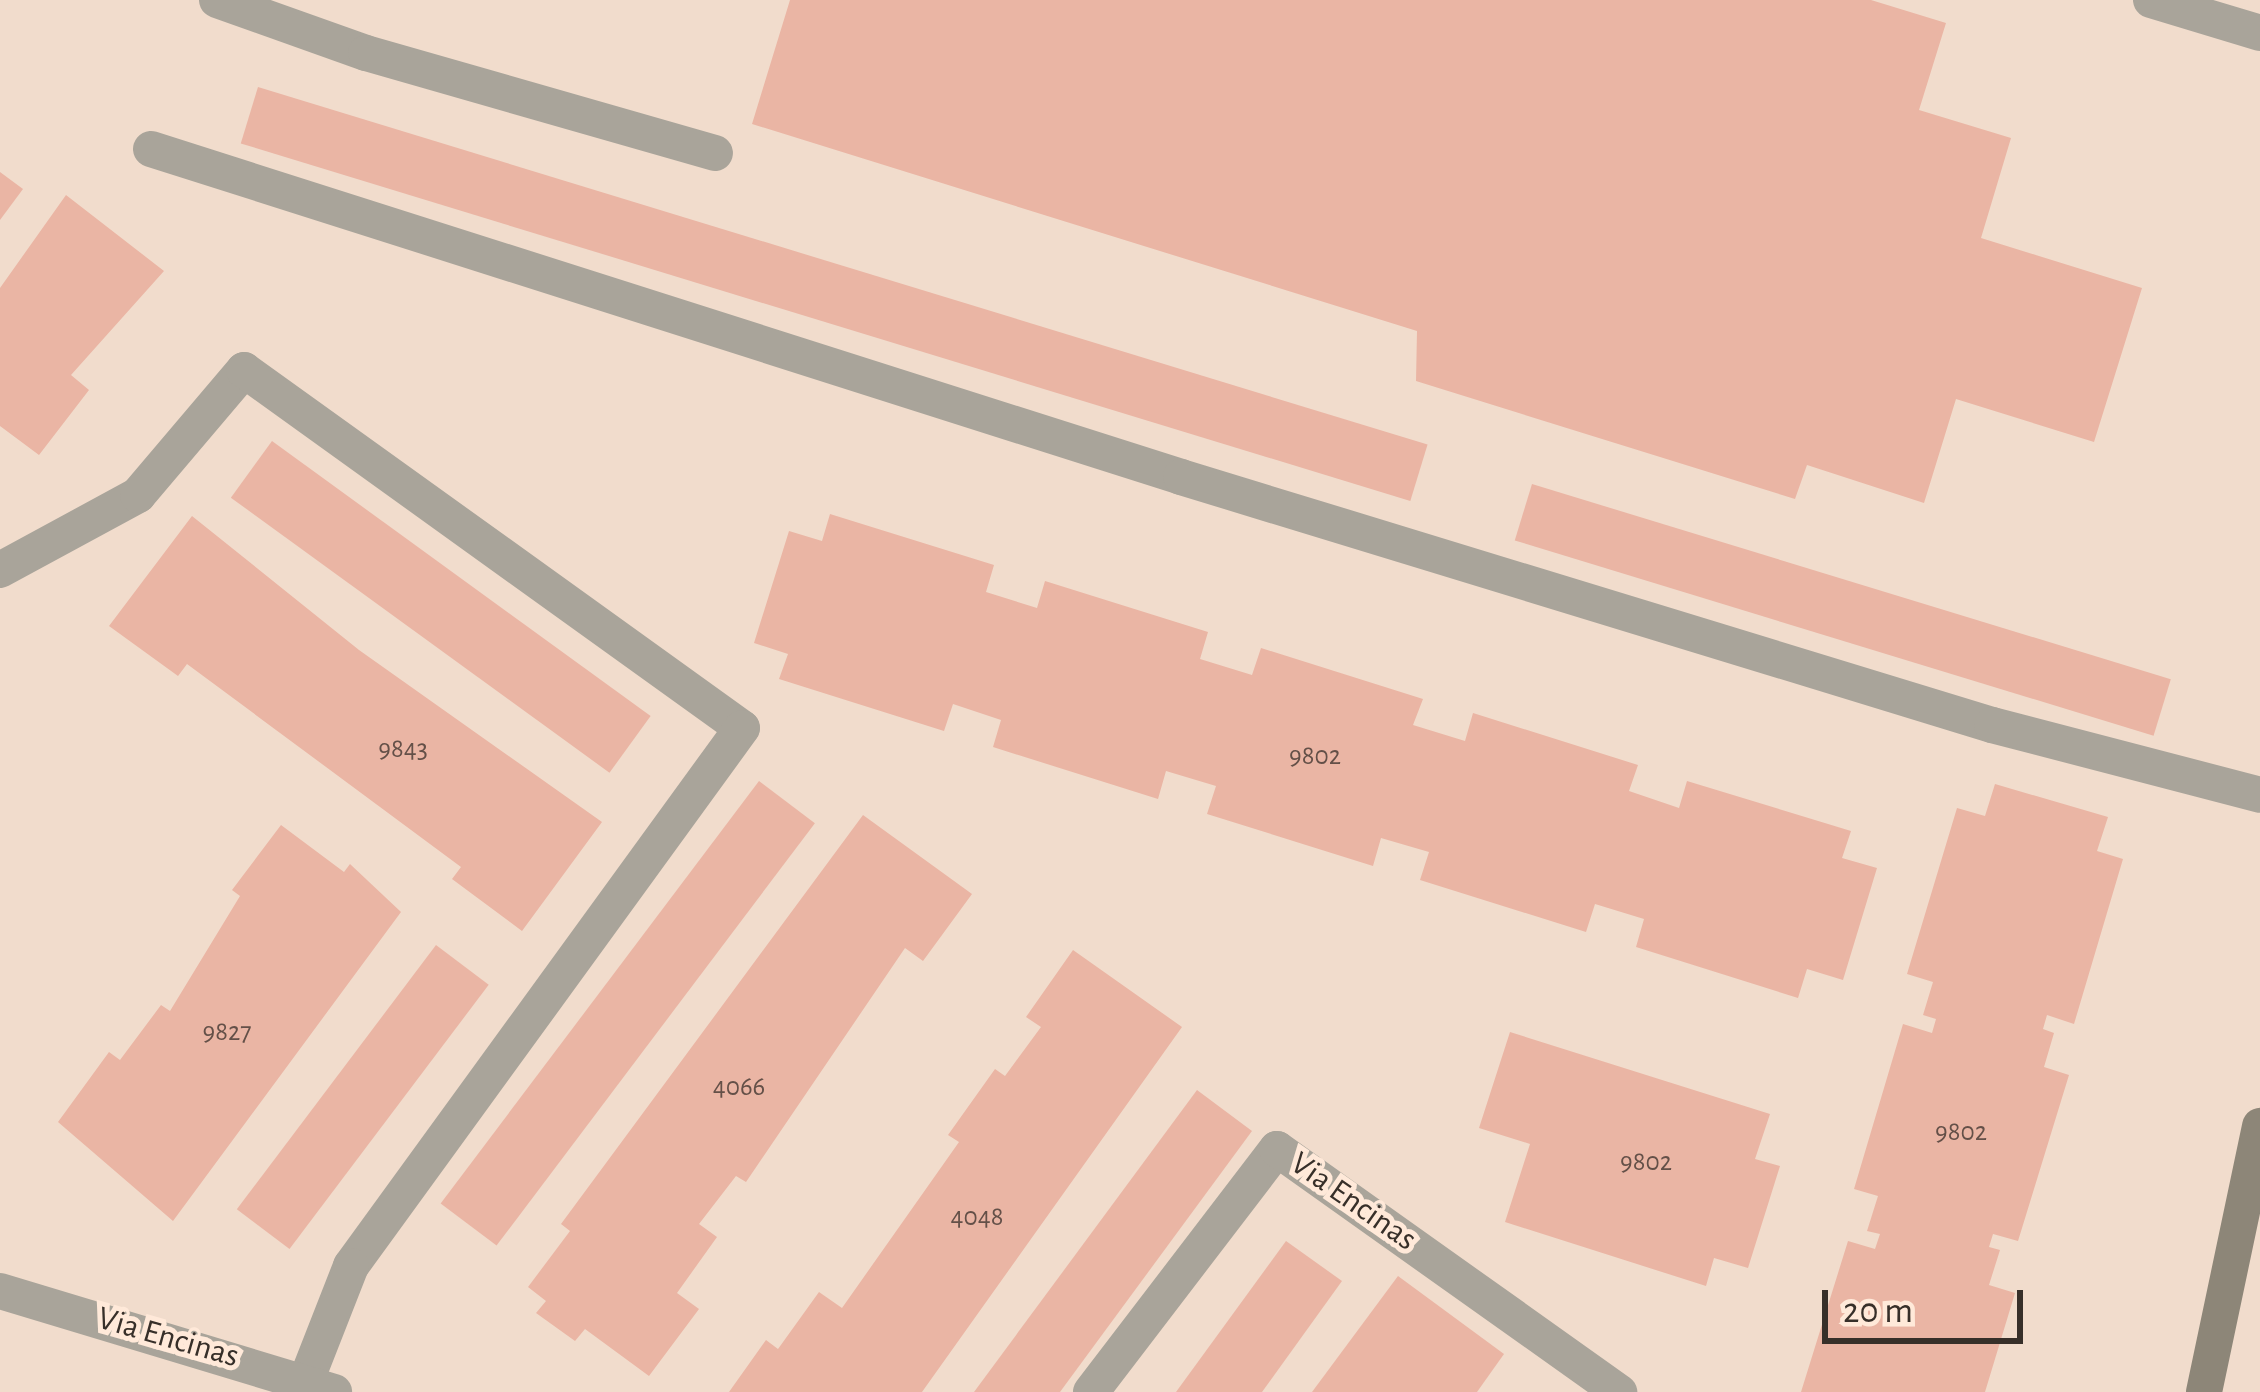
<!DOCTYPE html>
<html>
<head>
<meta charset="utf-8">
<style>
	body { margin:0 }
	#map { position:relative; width:2260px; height:1392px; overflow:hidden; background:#f1dccc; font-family:"Alegreya Sans",sans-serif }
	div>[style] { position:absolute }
	.building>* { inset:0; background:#eab5a4; transform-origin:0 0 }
	.lane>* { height:36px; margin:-18px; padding:0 18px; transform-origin:18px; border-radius:18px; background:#a9a49a }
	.street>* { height:36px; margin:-18px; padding:0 18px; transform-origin:18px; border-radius:18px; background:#a9a49a }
	.secondary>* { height:36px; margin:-18px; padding:0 18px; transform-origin:18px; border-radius:18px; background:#8d8678 }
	span { translate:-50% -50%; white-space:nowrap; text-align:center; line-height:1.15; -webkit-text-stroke:10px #ffe9d9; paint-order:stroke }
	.number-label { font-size:27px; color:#645048 }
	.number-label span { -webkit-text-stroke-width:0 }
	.street-label { font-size:33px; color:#372f29 }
	.scale { position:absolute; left:1822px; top:1290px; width:201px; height:54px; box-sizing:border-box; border:6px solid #372f29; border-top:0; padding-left:15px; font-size:36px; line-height:42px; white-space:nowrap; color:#372f29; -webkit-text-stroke:9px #ffe9d9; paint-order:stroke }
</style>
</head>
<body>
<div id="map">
	<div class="building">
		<i style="clip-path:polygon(790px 0,1871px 0,1946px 23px,1919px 110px,2011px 138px,1981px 238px,2142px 288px,2094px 442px,1956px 399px,1924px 503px,1807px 465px,1795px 499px,1416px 381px,1417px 331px,752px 124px)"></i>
		<i style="left:258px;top:87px;width:1223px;height:59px;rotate:17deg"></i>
		<i style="clip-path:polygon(0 172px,23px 189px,0 220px)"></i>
		<i style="clip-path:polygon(66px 195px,164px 271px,71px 375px,89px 390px,39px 455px,0 426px,0 288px)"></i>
		<i style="left:272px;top:441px;width:468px;height:70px;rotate:36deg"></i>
		<i style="left:1532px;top:484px;width:668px;height:59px;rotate:17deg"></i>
		<i style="clip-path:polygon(830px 514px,994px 565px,986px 592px,1037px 608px,1045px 581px,1208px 632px,1200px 659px,1252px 675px,1261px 648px,1423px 699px,1413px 725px,1465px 741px,1473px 713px,1638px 765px,1629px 791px,1679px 808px,1687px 781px,1851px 831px,1842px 858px,1877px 868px,1843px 980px,1807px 969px,1798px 998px,1636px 947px,1644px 919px,1595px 904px,1586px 932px,1420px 880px,1429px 852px,1381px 838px,1373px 866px,1207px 814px,1216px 786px,1166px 771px,1158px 799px,993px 747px,1001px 720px,953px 704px,944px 731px,779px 679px,788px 654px,754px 643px,789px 531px,822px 541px)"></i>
		<i style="clip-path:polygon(192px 516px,359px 650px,602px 822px,522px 931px,452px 879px,461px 867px,187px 664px,178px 676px,109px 626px)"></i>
		<i style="left:759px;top:781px;width:70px;height:529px;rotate:37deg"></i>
		<i style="clip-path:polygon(1995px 784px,2108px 817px,2097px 851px,2123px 859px,2074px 1024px,2047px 1015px,2043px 1029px,2054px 1033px,2044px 1067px,2069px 1075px,2018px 1241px,1993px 1234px,1989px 1247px,2000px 1250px,1989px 1285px,2015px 1293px,1985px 1392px,1801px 1392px,1848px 1241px,1875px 1249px,1880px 1234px,1867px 1231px,1878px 1196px,1854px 1189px,1903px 1024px,1932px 1033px,1936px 1019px,1923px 1015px,1933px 982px,1907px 974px,1957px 808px,1985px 816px)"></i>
		<i style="clip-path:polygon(863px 815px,972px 894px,923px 961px,905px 948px,746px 1182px,736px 1176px,699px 1224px,717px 1237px,677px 1293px,699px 1309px,649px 1376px,585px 1329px,575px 1341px,536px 1313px,546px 1301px,528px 1287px,570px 1231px,561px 1224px)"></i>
		<i style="clip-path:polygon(281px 825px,344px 872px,350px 864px,401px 912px,173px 1221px,58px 1122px,109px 1052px,120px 1060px,161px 1005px,170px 1011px,240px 896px,232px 890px)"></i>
		<i style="left:436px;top:945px;width:66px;height:331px;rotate:37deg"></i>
		<i style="clip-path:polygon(1073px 950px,1182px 1027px,922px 1392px,729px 1392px,766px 1340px,778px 1349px,819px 1292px,842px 1308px,959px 1142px,948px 1135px,995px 1069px,1005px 1076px,1041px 1027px,1026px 1017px)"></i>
		<i style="clip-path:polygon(1510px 1032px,1770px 1114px,1755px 1159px,1780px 1166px,1748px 1268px,1714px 1258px,1706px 1286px,1505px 1222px,1530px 1144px,1479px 1128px)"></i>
		<i style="clip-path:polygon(1197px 1090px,1252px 1131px,1060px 1392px,974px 1392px)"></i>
		<i style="clip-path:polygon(1286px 1241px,1342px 1281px,1262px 1392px,1176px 1392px)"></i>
		<i style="clip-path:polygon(1398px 1276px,1504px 1354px,1477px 1392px,1312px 1392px)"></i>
	</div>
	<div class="lane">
		<i style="left:217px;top:0;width:158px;rotate:19.6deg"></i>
		<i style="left:366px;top:53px;width:363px;rotate:16deg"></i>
		<i style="left:2151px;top:0;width:114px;rotate:16.8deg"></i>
		<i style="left:151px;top:149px;width:1081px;rotate:17.66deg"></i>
		<i style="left:1181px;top:477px;width:848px;rotate:17deg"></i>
		<i style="left:1992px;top:725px;width:277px;rotate:14.6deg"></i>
		<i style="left:0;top:570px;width:157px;rotate:-28.5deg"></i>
		<i style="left:138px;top:495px;width:164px;rotate:-49.7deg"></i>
		<i style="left:244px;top:370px;width:613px;rotate:35.71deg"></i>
		<i style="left:742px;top:728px;width:665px;rotate:126.01deg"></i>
		<i style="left:351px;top:1266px;width:120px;rotate:111.4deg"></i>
	</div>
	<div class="street">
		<i style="left:0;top:1291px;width:349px;rotate:16.8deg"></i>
		<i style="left:1091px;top:1392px;width:306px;rotate:-52.6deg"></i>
		<i style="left:1277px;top:1149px;width:420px;rotate:35.4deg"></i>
	</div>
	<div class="secondary">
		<i style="left:2204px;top:1392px;width:272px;rotate:-78.1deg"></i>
	</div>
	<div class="number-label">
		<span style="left:403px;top:749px">9843</span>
		<span style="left:1315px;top:756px">9802</span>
		<span style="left:227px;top:1032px">9827</span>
		<span style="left:739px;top:1087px">4066</span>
		<span style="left:1961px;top:1132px">9802</span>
		<span style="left:1646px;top:1162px">9802</span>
		<span style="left:977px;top:1217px">4048</span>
	</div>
	<div class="street-label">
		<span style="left:1353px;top:1202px;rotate:35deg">Via Encinas</span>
		<span style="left:168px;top:1338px;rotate:16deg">Via Encinas</span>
	</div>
	<div class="scale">20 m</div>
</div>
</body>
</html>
